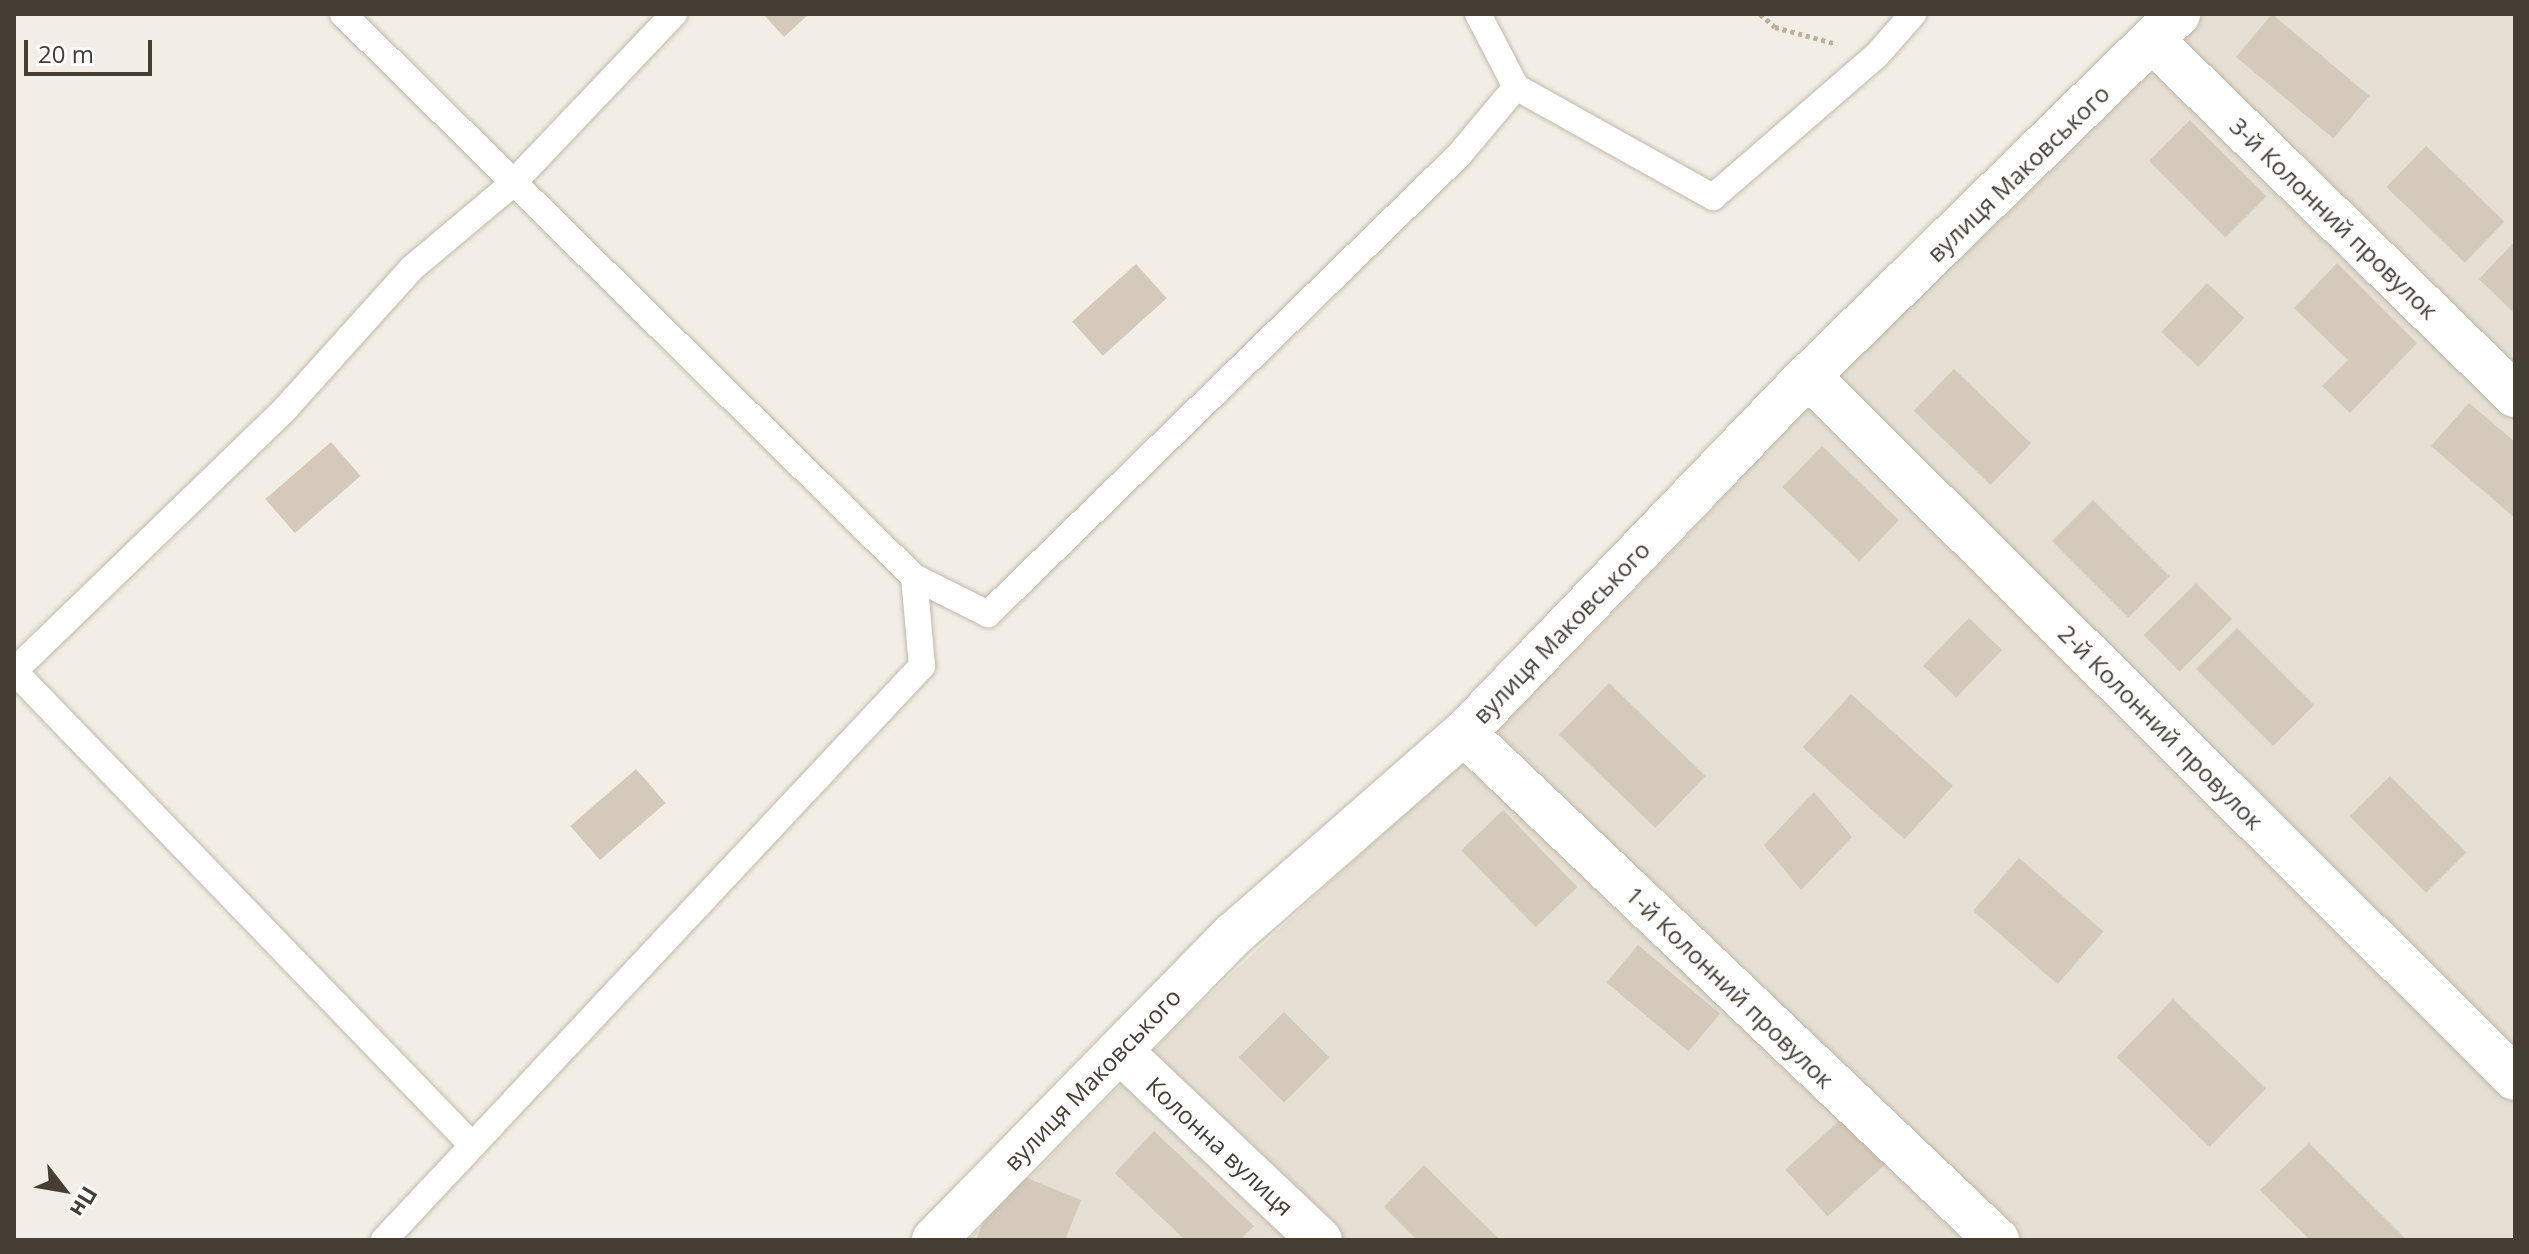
<!DOCTYPE html>
<html>
<head>
<meta charset="utf-8">
<style>
	body { margin:0 }
	#map { position:relative; width:2529px; height:1254px; overflow:hidden; background:#f2eee5; font-family:"Open Sans",sans-serif }
	div>[style] { position:absolute }
	.residential>* { inset:0; background:#e6dfd3 }
	.building>* { inset:0; background:#d4c9bb; transform-origin:0 0 }
	.path>* { height:5px; margin-top:-2.5px; transform-origin:0; background:repeating-linear-gradient(90deg,#bfb099 0 4px,transparent 0 8px) }
	.roads { filter:drop-shadow(0 0 2px #c0b8ab) drop-shadow(0 0 2px #c0b8ab) }
	.lane>* { height:26px; margin:-13px; padding:0 13px; transform-origin:13px; border-radius:13px; background:#fff }
	.street>* { height:44px; margin:-22px; padding:0 22px; transform-origin:22px; border-radius:22px; background:#fff }
	span { translate:-50% -50%; white-space:nowrap; text-align:center; line-height:1.15; -webkit-text-stroke:7px #fff; paint-order:stroke }
	.street-label { font-size:24px; color:#453e35 }
	.frame { position:absolute; inset:0; border:16px solid #453e35; pointer-events:none }
	.north { position:absolute; left:24px; top:1150px; width:80px; height:80px; -webkit-text-stroke:6px #fff; paint-order:stroke; rotate:121deg; font-size:22px; font-weight:700; line-height:32px; text-align:center; color:#453e35 }
	.north::after { content:''; display:block; margin:auto; width:28px; height:36px; background:#453e35; clip-path:polygon(50% 0,100% 100%,50% 72%,0 100%) }
	.scale { position:absolute; left:24px; top:40px; width:128px; height:36px; box-sizing:border-box; border:4px solid #453e35; border-top:0; padding-left:10px; font-size:24px; line-height:28px; white-space:nowrap; color:#453e35; -webkit-text-stroke:6px #fff; paint-order:stroke }
</style>
</head>
<body>
<div id="map">
	<div class="residential">
		<i style="clip-path:polygon(2184px 14px,2515px 14px,2515px 1240px,969px 1240px,1197px 1006px,1560px 668px)"></i>
	</div>
	<div class="building">
		<i style="clip-path:polygon(763px 14px,809px 14px,784px 37px)"></i>
		<i style="left:2272px;top:14px;width:127px;height:56px;rotate:40deg"></i>
		<i style="left:2190px;top:120px;width:108px;height:58px;rotate:45deg"></i>
		<i style="left:2426px;top:146px;width:109px;height:57px;rotate:44deg"></i>
		<i style="clip-path:polygon(2515px 241px,2515px 310px,2513px 312px,2479px 279px)"></i>
		<i style="clip-path:polygon(2337px 263px,2417px 343px,2350px 413px,2322px 386px,2348px 360px,2294px 308px)"></i>
		<i style="left:1136px;top:264px;width:46px;height:86px;rotate:48deg"></i>
		<i style="left:2207px;top:283px;width:51px;height:67px;rotate:43deg"></i>
		<i style="left:1954px;top:369px;width:107px;height:58px;rotate:44deg"></i>
		<i style="clip-path:polygon(2469px 403px,2515px 442px,2515px 518px,2431px 446px)"></i>
		<i style="left:331px;top:442px;width:45px;height:87px;rotate:49deg"></i>
		<i style="left:1822px;top:446px;width:107px;height:57px;rotate:44deg"></i>
		<i style="left:2093px;top:500px;width:108px;height:58px;rotate:45deg"></i>
		<i style="left:2196px;top:583px;width:51px;height:74px;rotate:45deg"></i>
		<i style="left:1969px;top:618px;width:46px;height:66px;rotate:44deg"></i>
		<i style="left:2237px;top:628px;width:109px;height:58px;rotate:45deg"></i>
		<i style="left:1609px;top:683px;width:134px;height:72px;rotate:44deg"></i>
		<i style="left:1851px;top:694px;width:137px;height:72px;rotate:42deg"></i>
		<i style="left:636px;top:769px;width:45px;height:87px;rotate:49deg"></i>
		<i style="left:2390px;top:776px;width:108px;height:57px;rotate:45deg"></i>
		<i style="clip-path:polygon(1814px 792px,1852px 837px,1801px 890px,1764px 845px)"></i>
		<i style="left:1503px;top:810px;width:107px;height:58px;rotate:46deg"></i>
		<i style="left:2019px;top:858px;width:112px;height:70px;rotate:41deg"></i>
		<i style="left:1638px;top:945px;width:107px;height:49px;rotate:40deg"></i>
		<i style="left:2173px;top:999px;width:129px;height:81px;rotate:44deg"></i>
		<i style="left:1284px;top:1012px;width:64px;height:64px;rotate:45deg"></i>
		<i style="left:1856px;top:1106px;width:63px;height:95px;rotate:48deg"></i>
		<i style="clip-path:polygon(1154px 1131px,1254px 1226px,1240px 1240px,1185px 1240px,1115px 1173px)"></i>
		<i style="clip-path:polygon(2309px 1143px,2407px 1240px,2310px 1240px,2260px 1190px)"></i>
		<i style="clip-path:polygon(1424px 1165px,1500px 1240px,1417px 1240px,1384px 1207px)"></i>
		<i style="clip-path:polygon(1005px 1169px,1081px 1200px,1065px 1240px,976px 1240px)"></i>
	</div>
	<div class="path">
		<i style="left:1760px;top:14px;width:20px;rotate:41deg"></i>
		<i style="left:1775px;top:27px;width:64px;rotate:15.3deg"></i>
	</div>
	<div class="roads">
		<div class="lane">
			<i style="left:343px;top:14px;width:802px;rotate:44.6deg"></i>
			<i style="left:914px;top:577px;width:83px;rotate:26.6deg"></i>
			<i style="left:988px;top:614px;width:658px;rotate:-44.26deg"></i>
			<i style="left:1459px;top:155px;width:89px;rotate:-50deg"></i>
			<i style="left:1478px;top:14px;width:82px;rotate:62.5deg"></i>
			<i style="left:1516px;top:87px;width:226px;rotate:29.2deg"></i>
			<i style="left:1713px;top:197px;width:217px;rotate:-40.9deg"></i>
			<i style="left:1877px;top:55px;width:55px;rotate:-48.7deg"></i>
			<i style="left:14px;top:671px;width:378px;rotate:-44deg"></i>
			<i style="left:286px;top:408px;width:188px;rotate:-48deg"></i>
			<i style="left:412px;top:268px;width:131px;rotate:-40deg"></i>
			<i style="left:512px;top:184px;width:235px;rotate:-46.4deg"></i>
			<i style="left:14px;top:671px;width:656px;rotate:45.99deg"></i>
			<i style="left:384px;top:1240px;width:787px;rotate:-46.85deg"></i>
			<i style="left:922px;top:666px;width:89px;rotate:-95.1deg"></i>
		</div>
		<div class="street">
			<i style="left:2154px;top:42px;width:505px;rotate:44.36deg"></i>
			<i style="left:1808px;top:376px;width:996px;rotate:44.8deg"></i>
			<i style="left:1464px;top:733px;width:736px;rotate:43.57deg"></i>
			<i style="left:1120px;top:1051px;width:275px;rotate:43.4deg"></i>
			<i style="left:934px;top:1240px;width:429px;rotate:-45.6deg"></i>
			<i style="left:1234px;top:934px;width:305px;rotate:-41.2deg"></i>
			<i style="left:1464px;top:733px;width:496px;rotate:-46.1deg"></i>
			<i style="left:1808px;top:376px;width:518px;rotate:-44.37deg"></i>
		</div>
	</div>
	<div class="street-label">
		<span style="left:2018px;top:173px;rotate:-44deg">вулиця Маковського</span>
		<span style="left:2334px;top:218px;rotate:44deg">3-й Колонний провулок</span>
		<span style="left:1561px;top:632px;rotate:-46deg">вулиця Маковського</span>
		<span style="left:2161px;top:727px;rotate:45deg">2-й Колонний провулок</span>
		<span style="left:1730px;top:987px;rotate:44deg">1-й Колонний провулок</span>
		<span style="left:1092px;top:1079px;rotate:-46deg">вулиця Маковського</span>
		<span style="left:1220px;top:1146px;rotate:43deg">Колонна вулиця</span>
	</div>
	<div class="frame"></div>
	<div class="north">Пн</div>
	<div class="scale">20 m</div>
</div>
</body>
</html>
